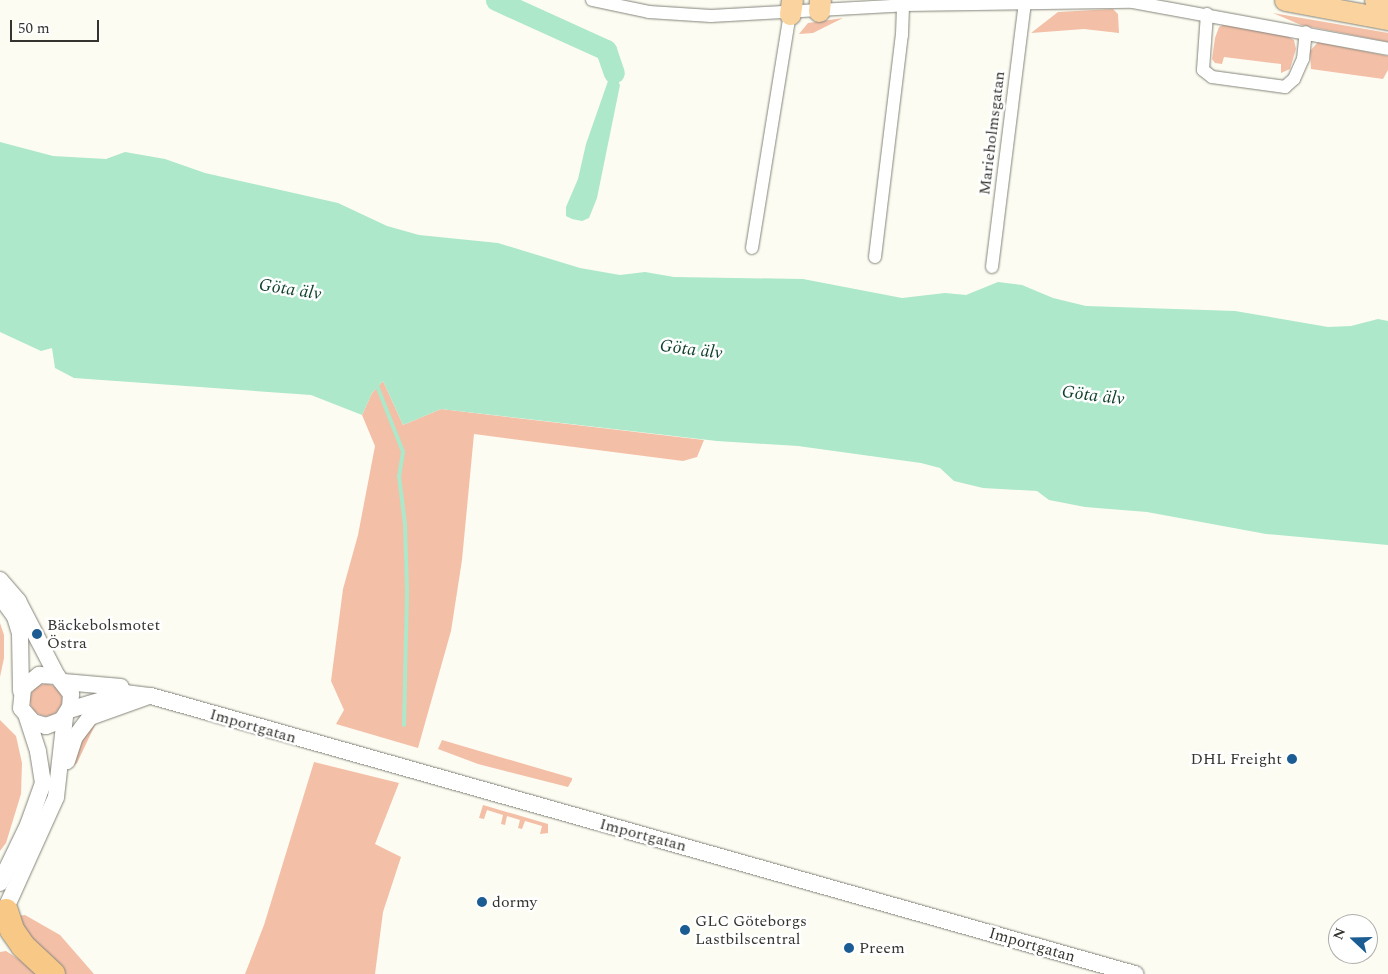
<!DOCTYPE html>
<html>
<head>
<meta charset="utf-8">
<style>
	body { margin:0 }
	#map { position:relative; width:1388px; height:974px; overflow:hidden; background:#fdfcf2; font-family:Spectral,serif }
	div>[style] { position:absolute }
	.green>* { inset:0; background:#f3bfa7 }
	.round { border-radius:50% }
	.water>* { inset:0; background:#ace8c9 }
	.stream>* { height:4px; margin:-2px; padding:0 2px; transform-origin:2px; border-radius:2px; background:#ace8c9 }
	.river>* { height:21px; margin:-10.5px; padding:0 10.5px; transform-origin:10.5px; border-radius:10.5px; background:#ace8c9 }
	.roads { filter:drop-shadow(0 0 1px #84847b) drop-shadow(0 0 1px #84847b) }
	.minor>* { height:12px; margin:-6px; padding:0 6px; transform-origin:6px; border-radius:6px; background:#fff }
	.tertiary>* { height:16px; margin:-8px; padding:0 8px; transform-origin:8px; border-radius:8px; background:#fff }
	.trunk>* { height:21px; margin:-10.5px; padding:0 10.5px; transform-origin:10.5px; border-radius:10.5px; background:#fad39f }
	.motorway>* { height:24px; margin:-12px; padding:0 12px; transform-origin:12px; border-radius:12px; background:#f8c887 }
	.dots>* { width:14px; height:14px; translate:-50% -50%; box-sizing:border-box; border:2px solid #fff; border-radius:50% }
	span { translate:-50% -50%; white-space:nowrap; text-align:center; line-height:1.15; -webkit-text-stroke:5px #fff; paint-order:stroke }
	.street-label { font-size:16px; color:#353430 }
	.poi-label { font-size:16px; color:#353430 }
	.left { translate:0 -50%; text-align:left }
	.right { translate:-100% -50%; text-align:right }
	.water-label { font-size:18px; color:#0f3f2b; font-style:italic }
	.north { position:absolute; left:1328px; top:914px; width:50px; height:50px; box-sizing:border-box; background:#fff; border:1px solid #aeaeac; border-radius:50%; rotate:291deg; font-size:14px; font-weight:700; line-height:20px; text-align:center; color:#353430 }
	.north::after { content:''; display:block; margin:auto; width:18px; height:22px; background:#1b5c92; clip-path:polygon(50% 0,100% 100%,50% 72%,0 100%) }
	.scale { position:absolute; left:10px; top:20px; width:89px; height:22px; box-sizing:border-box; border:2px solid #353430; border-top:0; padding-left:6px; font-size:15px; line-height:18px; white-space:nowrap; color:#353430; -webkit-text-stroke:4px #fff; paint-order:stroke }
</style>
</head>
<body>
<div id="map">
	<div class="green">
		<i style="clip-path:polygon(1113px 9px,1118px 14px,1119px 33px,1084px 29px,1031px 33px,1058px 12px)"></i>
		<i style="clip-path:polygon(1273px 13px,1388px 33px,1388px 42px,1301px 25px)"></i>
		<i style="clip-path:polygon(843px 18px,813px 33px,799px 34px,808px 23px)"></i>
		<i style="clip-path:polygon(1225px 24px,1285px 35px,1294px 40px,1296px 49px,1290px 69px,1281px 73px,1281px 64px,1224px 57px,1222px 64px,1215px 63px,1212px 59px,1215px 38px,1219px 27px)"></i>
		<i style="clip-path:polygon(1318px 42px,1388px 56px,1388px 70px,1383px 79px,1311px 69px,1310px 51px)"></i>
		<i style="clip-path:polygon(383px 381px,403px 425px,441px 409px,704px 440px,697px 457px,683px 461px,474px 434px,462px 560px,451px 631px,418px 748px,336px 724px,344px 710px,331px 681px,343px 589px,358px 535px,375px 446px,362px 415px,372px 393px)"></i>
		<i style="clip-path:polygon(0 623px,4px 635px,4px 658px,0 677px)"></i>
		<i class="round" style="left:30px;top:684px;width:32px;height:32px"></i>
		<i style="clip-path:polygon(0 720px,16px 736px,22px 763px,21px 794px,6px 843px,0 851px)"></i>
		<i style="clip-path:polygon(96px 723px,77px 763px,73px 766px,82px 735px)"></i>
		<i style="clip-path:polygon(442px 740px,572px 778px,572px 780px,568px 787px,478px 764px,438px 749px)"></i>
		<i style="clip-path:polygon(314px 762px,399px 783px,375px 844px,401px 857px,383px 912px,375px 974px,245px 974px,264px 925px)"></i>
		<i style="clip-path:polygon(483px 805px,548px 824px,548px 833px,540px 834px,542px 826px,525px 821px,522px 829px,518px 828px,520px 820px,507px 816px,505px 825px,501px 824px,503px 815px,487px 810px,484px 819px,479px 818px)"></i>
		<i style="clip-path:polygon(25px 915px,60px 935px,94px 974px,63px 974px,52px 965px,15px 916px)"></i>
		<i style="clip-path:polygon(6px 951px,20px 960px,36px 974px,0 974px,0 952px)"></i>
	</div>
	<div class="water">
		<i style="clip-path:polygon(614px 73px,620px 85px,597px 198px,589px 218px,582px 221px,572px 219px,566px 216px,566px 207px,578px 179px,586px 144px,608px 81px)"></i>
		<i style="clip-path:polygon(0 142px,53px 156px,106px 159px,125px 152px,165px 159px,205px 173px,338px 203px,387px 226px,419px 235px,498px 243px,580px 268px,620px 275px,645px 272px,674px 277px,803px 279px,902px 298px,945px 293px,966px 295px,998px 282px,1022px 285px,1053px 298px,1086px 306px,1235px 311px,1328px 327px,1351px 326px,1378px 319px,1388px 321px,1388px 545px,1266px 534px,1147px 512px,1085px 507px,1049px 500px,1037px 491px,983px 488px,954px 481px,940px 468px,921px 463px,798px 446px,717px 441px,441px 409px,403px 425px,383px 381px,372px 393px,362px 415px,311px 395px,74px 378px,55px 368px,52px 348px,41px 351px,0 332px)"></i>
	</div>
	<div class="stream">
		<i style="left:376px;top:383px;width:74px;rotate:68.6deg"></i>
		<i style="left:403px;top:452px;width:24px;rotate:99deg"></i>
		<i style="left:399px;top:476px;width:48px;rotate:82.9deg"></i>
		<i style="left:405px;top:524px;width:69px;rotate:88.3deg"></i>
		<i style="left:407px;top:593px;width:132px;rotate:91.3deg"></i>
	</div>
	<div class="river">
		<i style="left:496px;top:0;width:121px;rotate:24.4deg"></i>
		<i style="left:606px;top:50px;width:24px;rotate:71deg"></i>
	</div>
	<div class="roads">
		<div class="minor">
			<i style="left:592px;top:0;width:58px;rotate:11.9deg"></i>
			<i style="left:649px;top:12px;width:62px;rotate:3.7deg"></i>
			<i style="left:711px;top:16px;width:194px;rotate:-3.2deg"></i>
			<i style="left:905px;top:5px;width:228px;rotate:-0.8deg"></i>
			<i style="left:1133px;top:2px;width:259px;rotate:10.4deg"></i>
			<i style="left:1207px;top:14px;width:56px;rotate:94.1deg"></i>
			<i style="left:1203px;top:70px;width:11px;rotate:38deg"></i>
			<i style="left:1212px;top:77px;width:74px;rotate:7.8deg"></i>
			<i style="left:1285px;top:87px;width:12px;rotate:-42deg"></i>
			<i style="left:1294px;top:79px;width:22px;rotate:-66deg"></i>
			<i style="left:1303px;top:59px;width:27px;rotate:-84deg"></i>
			<i style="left:752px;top:248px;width:237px;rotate:-80.8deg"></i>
			<i style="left:875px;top:257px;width:224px;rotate:-83.1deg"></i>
			<i style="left:902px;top:35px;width:30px;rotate:-88deg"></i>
			<i style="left:992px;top:267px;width:266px;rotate:-82.9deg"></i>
		</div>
		<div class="tertiary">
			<i style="left:0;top:580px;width:28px;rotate:49deg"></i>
			<i style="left:18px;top:601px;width:85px;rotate:62.5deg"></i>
			<i style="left:57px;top:676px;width:23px;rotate:52deg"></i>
			<i style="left:71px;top:694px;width:13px;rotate:94deg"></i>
			<i style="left:70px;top:707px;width:15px;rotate:122deg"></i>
			<i style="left:62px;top:720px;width:17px;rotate:159deg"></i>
			<i style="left:46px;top:726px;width:14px;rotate:-163deg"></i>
			<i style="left:33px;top:722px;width:18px;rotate:-131deg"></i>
			<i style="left:21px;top:708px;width:20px;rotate:-84deg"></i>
			<i style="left:23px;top:688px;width:21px;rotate:-39deg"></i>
			<i style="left:39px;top:675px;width:18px;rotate:3deg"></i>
			<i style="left:0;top:596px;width:26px;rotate:54deg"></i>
			<i style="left:15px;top:617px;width:17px;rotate:73deg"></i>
			<i style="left:20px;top:633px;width:58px;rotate:89deg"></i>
			<i style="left:64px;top:682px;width:57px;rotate:5deg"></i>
			<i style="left:69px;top:710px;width:59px;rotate:-16.9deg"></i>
			<i style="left:125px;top:693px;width:26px;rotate:7deg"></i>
			<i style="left:151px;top:696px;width:1023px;rotate:15.78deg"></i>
			<i style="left:67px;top:761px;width:25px;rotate:-72deg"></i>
			<i style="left:75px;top:737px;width:25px;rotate:-53deg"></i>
			<i style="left:90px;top:717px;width:59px;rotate:-19.7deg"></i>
			<i style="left:0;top:883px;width:64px;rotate:-64.2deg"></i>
			<i style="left:28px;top:825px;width:45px;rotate:-70.3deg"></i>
			<i style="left:43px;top:783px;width:32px;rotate:-99deg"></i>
			<i style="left:38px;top:751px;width:36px;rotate:-108deg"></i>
			<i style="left:1px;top:919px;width:134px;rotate:-65.7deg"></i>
			<i style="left:56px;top:797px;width:81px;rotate:-83.6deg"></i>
		</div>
		<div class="trunk">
			<i style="left:1285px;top:0;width:105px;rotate:10.5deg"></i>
			<i style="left:1375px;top:0;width:13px;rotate:13deg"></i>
			<i style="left:819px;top:11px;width:11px;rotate:-85deg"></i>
			<i style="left:790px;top:14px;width:14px;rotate:-82deg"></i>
		</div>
		<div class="motorway">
			<i style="left:6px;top:911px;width:20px;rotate:72deg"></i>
			<i style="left:12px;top:930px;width:19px;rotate:55deg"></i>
			<i style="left:23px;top:946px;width:41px;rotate:43deg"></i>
		</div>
	</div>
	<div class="dots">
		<i style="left:37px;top:634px;background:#1b5c92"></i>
		<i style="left:1292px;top:759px;background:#1b5c92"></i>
		<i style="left:482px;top:902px;background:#1b5c92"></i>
		<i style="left:685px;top:930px;background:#1b5c92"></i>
		<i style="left:849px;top:948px;background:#1b5c92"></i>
	</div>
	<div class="street-label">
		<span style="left:992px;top:133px;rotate:-83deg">Marieholmsgatan</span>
		<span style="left:253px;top:726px;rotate:16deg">Importgatan</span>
		<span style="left:643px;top:835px;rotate:15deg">Importgatan</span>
		<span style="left:1032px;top:945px;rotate:16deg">Importgatan</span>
	</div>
	<div class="poi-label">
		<span class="left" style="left:47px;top:634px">Bäckebolsmotet<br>Östra</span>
		<span class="right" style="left:1282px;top:759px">DHL Freight</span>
		<span class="left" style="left:492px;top:902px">dormy</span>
		<span class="left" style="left:695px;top:930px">GLC Göteborgs<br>Lastbilscentral</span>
		<span class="left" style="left:859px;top:948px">Preem</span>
	</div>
	<div class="water-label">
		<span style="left:290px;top:290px;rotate:9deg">Göta älv</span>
		<span style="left:691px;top:350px;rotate:7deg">Göta älv</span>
		<span style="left:1093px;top:396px;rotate:7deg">Göta älv</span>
	</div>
	<div class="north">N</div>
	<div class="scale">50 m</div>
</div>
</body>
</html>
